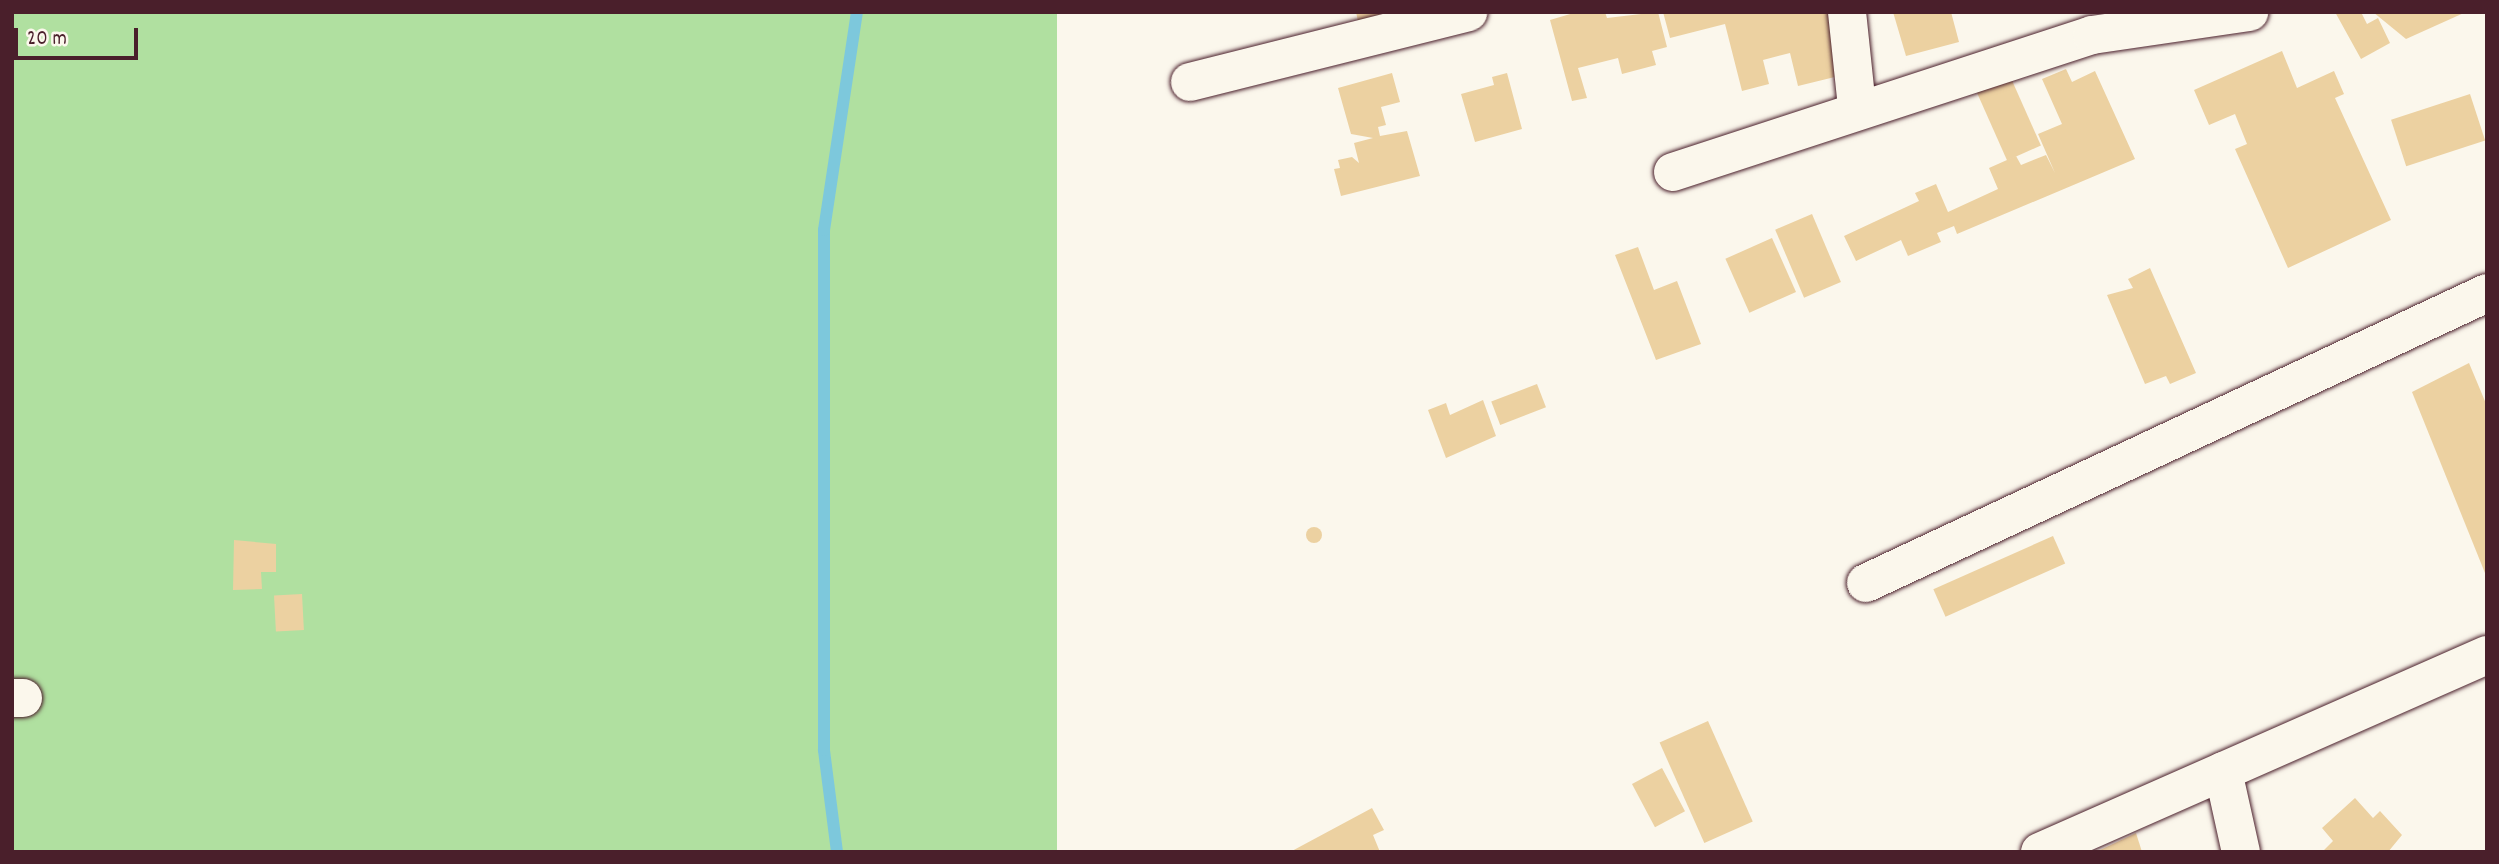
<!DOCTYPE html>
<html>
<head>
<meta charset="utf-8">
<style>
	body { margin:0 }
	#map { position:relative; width:2499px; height:864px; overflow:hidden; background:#fbf7ec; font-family:Dekko,sans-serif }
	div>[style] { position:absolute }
	.green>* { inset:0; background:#b0e0a0; transform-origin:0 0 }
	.stream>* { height:12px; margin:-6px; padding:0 6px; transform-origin:6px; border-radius:6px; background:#7dc8dc }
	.building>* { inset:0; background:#ecd1a1; transform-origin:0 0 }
	.round { border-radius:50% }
	.roads { filter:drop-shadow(0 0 2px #4a1f2b) drop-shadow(0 0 2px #4a1f2b) }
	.minor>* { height:38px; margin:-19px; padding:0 19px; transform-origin:19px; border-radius:19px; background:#fbf7ec }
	span { translate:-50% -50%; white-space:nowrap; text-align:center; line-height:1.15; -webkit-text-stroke:5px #fbf7ec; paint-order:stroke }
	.frame { position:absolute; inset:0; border:14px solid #4a1f2b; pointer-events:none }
	.scale { position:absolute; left:14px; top:28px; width:124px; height:32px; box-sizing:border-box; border:4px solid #4a1f2b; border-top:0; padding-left:9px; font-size:21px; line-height:24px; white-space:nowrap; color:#4a1f2b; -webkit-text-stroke:5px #fbf7ec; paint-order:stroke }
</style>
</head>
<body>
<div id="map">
	<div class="green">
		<i style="left:12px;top:12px;width:1045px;height:840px"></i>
	</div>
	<div class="stream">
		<i style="left:837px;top:852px;width:103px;rotate:-97.3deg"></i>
		<i style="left:824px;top:750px;width:520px;rotate:-90deg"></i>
		<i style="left:824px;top:230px;width:220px;rotate:-81.4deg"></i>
	</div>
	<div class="building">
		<i style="clip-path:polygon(1356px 12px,1409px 12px,1359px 26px)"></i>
		<i style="clip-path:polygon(1577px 12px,1605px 12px,1607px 18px,1658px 12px,1667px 47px,1652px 51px,1656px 65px,1622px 74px,1618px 58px,1578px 68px,1587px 98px,1572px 101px,1550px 20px)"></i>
		<i style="clip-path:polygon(1663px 12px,1841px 12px,1847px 74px,1798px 86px,1790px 53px,1763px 60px,1769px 84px,1742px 91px,1725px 24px,1670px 38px)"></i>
		<i style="clip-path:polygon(1893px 12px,1951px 12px,1959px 42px,1906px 56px)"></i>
		<i style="clip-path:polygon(2335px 12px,2361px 12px,2367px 24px,2378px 18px,2390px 43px,2361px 59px)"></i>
		<i style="clip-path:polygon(2373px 12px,2466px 12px,2406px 39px)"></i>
		<i style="clip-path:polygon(2282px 51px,2297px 88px,2334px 71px,2344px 94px,2335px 98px,2391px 220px,2288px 268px,2235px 149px,2247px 144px,2235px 114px,2209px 125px,2194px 90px)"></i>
		<i style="clip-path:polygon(2066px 69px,2072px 82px,2095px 71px,2135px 159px,1957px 234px,1954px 226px,1937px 233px,1941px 242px,1908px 256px,1901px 240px,1856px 261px,1844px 236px,1919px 201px,1915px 193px,1936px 184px,1948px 212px,1998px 189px,1989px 168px,2016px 156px,2021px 165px,2046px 155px,2055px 173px,2038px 134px,2062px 124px,2042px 79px)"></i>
		<i style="clip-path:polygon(1392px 73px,1400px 102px,1381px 107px,1386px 125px,1378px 127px,1380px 136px,1407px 131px,1420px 176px,1341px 196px,1334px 169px,1340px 168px,1338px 160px,1352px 157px,1359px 163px,1354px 143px,1373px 138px,1351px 134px,1338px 88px)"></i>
		<i style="clip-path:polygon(1507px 73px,1522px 129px,1475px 142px,1461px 94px,1494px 85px,1492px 77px)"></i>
		<i style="left:2010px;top:76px;width:76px;height:37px;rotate:66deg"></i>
		<i style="left:2470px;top:94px;width:49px;height:83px;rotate:72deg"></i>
		<i style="left:1812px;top:214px;width:74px;height:40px;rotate:67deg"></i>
		<i style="left:1772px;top:238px;width:59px;height:51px;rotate:66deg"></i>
		<i style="clip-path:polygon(1638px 247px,1654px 290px,1677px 281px,1701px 344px,1656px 360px,1615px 255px)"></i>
		<i style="clip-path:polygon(2150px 268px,2196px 373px,2170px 384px,2166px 376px,2145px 384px,2107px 295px,2133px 288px,2128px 279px)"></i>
		<i style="clip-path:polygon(2469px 363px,2487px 406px,2487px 578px,2412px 392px)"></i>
		<i style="left:1537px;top:384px;width:25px;height:49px;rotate:69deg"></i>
		<i style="clip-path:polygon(1483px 400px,1496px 436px,1446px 458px,1428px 410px,1446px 403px,1450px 415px)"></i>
		<i class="round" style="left:1306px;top:527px;width:16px;height:16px"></i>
		<i style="left:2053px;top:536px;width:30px;height:131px;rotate:66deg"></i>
		<i style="clip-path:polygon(234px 540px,276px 544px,276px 572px,261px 572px,262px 589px,233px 590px)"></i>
		<i style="left:302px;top:594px;width:36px;height:28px;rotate:87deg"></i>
		<i style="left:1708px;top:721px;width:110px;height:53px;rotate:66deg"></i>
		<i style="left:1662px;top:768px;width:49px;height:34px;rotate:62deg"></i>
		<i style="clip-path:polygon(2355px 798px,2373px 818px,2380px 811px,2402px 835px,2388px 852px,2322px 852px,2333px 841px,2322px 828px)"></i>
		<i style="clip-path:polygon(1372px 808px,1384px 830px,1373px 835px,1380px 852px,1290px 852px)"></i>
		<i style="clip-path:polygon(2136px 833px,2142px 852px,2096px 852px)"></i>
	</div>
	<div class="roads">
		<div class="minor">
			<i style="left:1847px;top:12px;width:96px;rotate:84deg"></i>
			<i style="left:1190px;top:82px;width:287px;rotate:-14.1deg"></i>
			<i style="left:1673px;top:172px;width:441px;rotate:-18.1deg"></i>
			<i style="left:2092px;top:35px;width:159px;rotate:-8.3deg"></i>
			<i style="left:1866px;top:583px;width:685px;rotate:-25.03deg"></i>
			<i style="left:12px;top:698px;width:11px"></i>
			<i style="left:2223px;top:771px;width:83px;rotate:77.5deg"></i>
			<i style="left:2040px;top:852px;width:488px;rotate:-23.8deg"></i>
		</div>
	</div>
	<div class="frame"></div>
	<div class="scale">20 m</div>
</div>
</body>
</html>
